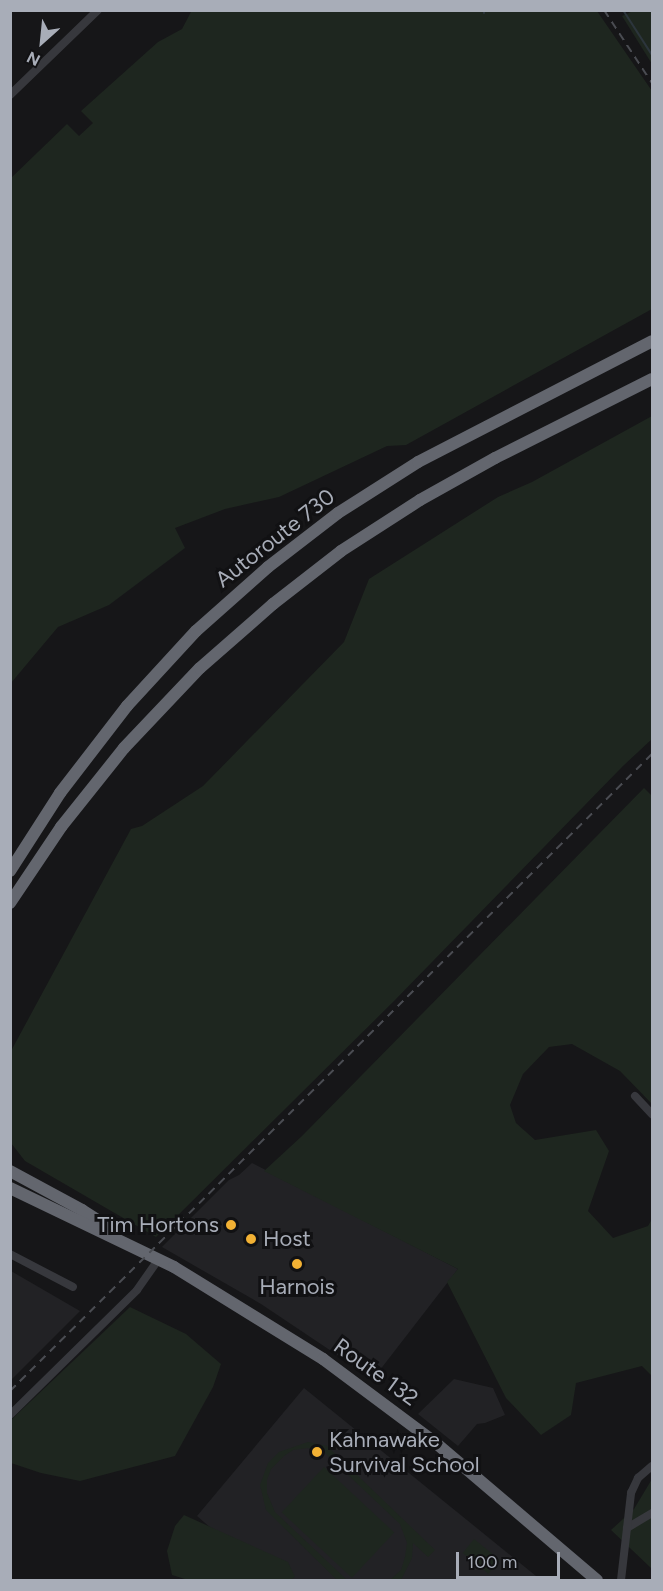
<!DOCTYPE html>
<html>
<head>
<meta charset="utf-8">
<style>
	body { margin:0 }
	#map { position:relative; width:663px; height:1591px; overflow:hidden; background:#161618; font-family:Figtree,sans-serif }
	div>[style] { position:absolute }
	.built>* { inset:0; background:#222225 }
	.green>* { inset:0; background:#1e261f; transform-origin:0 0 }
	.stream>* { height:2px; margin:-1px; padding:0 1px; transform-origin:1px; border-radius:1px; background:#2c353c }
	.minor>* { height:8px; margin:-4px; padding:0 4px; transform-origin:4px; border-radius:4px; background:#37383d }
	.highway>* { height:12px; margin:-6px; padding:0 6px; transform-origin:6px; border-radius:6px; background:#63666e }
	.rail>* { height:2px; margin-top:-1px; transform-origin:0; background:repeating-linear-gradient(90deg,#4a4c52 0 8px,transparent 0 14px) }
	.dots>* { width:16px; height:16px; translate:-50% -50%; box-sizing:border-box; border:3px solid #111113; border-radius:50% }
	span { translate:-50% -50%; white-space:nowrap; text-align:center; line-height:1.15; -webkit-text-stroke:6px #111113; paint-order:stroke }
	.street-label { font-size:22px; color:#a8adb8 }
	.poi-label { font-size:22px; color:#a8adb8 }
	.right { translate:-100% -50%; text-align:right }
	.left { translate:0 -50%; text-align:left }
	.frame { position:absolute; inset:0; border:12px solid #a8adb8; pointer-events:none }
	.north { position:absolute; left:12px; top:12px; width:60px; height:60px; -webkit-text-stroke:4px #111113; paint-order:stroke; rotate:207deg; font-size:16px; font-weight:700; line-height:24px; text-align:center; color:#a8adb8 }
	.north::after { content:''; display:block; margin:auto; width:21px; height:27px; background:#a8adb8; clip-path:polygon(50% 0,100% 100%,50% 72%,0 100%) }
	.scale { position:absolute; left:456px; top:1552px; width:104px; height:27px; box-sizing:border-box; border:3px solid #a8adb8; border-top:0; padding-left:8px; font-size:18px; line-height:21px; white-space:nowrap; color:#a8adb8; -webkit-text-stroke:4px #111113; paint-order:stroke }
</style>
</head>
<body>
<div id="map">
	<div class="built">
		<i style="clip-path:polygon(252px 1163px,458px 1269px,373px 1379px,261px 1304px,162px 1247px,229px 1180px,239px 1175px)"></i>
		<i style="clip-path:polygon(11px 1271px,80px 1311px,11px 1380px)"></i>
		<i style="clip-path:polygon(454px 1379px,493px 1388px,505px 1415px,485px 1423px,477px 1424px,458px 1446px,418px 1414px)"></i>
		<i style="clip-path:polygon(304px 1388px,541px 1580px,271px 1580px,197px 1516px)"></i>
	</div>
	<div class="green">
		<i style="clip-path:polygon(192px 10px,597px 11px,652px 91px,652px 309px,406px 445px,387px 446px,279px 497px,225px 509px,175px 528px,185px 548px,109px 605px,58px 627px,11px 683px,11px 178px,67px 124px,79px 136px,93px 123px,81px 111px,158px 42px,182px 29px)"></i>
		<i style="clip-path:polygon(633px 11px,652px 11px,652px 64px,622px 16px)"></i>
		<i style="clip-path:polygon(652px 416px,652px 739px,623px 766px,395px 1000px,156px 1237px,25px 1161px,11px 1143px,11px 1051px,131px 829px,142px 826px,203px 786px,344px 642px,369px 579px,498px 497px,532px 482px)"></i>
		<i style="clip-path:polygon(644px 788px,652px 796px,652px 1104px,620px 1071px,572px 1044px,549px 1047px,523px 1074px,510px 1105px,516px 1123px,535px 1140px,596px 1130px,609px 1151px,588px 1211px,613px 1238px,648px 1226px,652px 1219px,652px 1376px,642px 1366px,576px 1383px,571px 1415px,541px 1435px,506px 1398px,447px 1282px,458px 1269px,264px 1171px,302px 1136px)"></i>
		<i style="clip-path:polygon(130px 1307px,186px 1334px,221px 1364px,213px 1387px,175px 1456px,80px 1481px,41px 1473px,11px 1463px,11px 1420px)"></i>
		<i style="clip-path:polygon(308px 1442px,327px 1446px,435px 1550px,428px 1557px,413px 1543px,412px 1558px,401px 1580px,390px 1580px,401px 1570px,405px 1557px,407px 1543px,400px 1524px,326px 1454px,308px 1448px,293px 1450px,284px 1456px,271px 1469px,267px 1480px,267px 1493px,275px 1512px,347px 1580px,337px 1580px,266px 1510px,260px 1485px,268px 1463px,279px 1452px)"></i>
		<i style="left:324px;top:1467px;width:96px;height:62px;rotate:43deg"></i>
		<i style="clip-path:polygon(652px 1479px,652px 1569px,611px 1530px,634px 1509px)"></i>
		<i style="clip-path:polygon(184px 1515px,288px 1562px,295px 1577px,290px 1580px,188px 1580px,172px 1575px,167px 1551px,175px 1526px)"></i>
		<i style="left:474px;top:1539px;width:33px;height:18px;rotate:39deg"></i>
	</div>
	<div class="stream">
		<i style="left:623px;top:10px;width:54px;rotate:57.2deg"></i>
		<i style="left:484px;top:13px;width:3px;rotate:-90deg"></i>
	</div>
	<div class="minor">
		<i style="left:10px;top:95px;width:122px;rotate:-44deg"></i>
		<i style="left:635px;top:1096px;width:25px;rotate:47deg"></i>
		<i style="left:10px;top:1254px;width:71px;rotate:27.6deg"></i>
		<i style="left:10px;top:1415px;width:178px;rotate:-44.5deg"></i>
		<i style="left:137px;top:1290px;width:38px;rotate:-55deg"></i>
		<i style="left:627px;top:1528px;width:29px;rotate:-31deg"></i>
		<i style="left:621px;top:1580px;width:88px;rotate:-83.4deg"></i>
		<i style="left:631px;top:1493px;width:17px;rotate:-65deg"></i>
		<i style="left:638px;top:1478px;width:18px;rotate:-41deg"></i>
	</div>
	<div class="highway">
		<i style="left:10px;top:871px;width:93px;rotate:-57.3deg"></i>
		<i style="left:60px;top:793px;width:110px;rotate:-52.4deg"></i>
		<i style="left:127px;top:706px;width:102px;rotate:-47.4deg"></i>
		<i style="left:196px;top:631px;width:96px;rotate:-41.6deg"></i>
		<i style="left:268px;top:567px;width:88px;rotate:-37.6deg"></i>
		<i style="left:338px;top:513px;width:95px;rotate:-32.5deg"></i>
		<i style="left:418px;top:462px;width:263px;rotate:-27.3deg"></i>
		<i style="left:10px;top:903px;width:92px;rotate:-56.1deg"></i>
		<i style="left:61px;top:827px;width:101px;rotate:-51.4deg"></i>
		<i style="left:124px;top:748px;width:110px;rotate:-46.5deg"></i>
		<i style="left:200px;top:668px;width:97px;rotate:-41.2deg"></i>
		<i style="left:273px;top:604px;width:86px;rotate:-37.9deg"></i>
		<i style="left:341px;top:551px;width:94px;rotate:-32.8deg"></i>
		<i style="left:420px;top:500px;width:86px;rotate:-29.2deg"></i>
		<i style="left:495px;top:458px;width:176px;rotate:-26.7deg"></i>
		<i style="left:10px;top:1171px;width:82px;rotate:28.4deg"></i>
		<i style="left:82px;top:1210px;width:37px;rotate:33deg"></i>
		<i style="left:10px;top:1188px;width:182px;rotate:25.7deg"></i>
		<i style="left:174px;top:1267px;width:175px;rotate:31.7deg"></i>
		<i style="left:323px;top:1359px;width:142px;rotate:36.7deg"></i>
		<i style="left:437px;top:1444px;width:210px;rotate:40.4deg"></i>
	</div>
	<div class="rail">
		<i style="left:604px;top:10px;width:87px;rotate:56.7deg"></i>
		<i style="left:10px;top:1391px;width:904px;rotate:-44.78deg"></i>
	</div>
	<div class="dots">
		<i style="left:231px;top:1225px;background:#f2b134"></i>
		<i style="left:251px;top:1239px;background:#f2b134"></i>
		<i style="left:297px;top:1264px;background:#f2b134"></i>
		<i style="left:317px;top:1452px;background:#f2b134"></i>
	</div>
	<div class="street-label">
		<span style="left:275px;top:538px;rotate:-38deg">Autoroute 730</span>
		<span style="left:376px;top:1372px;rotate:36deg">Route 132</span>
	</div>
	<div class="poi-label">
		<span class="right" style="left:219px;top:1225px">Tim Hortons</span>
		<span class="left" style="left:263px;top:1239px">Host</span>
		<span style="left:297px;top:1287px">Harnois</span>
		<span class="left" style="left:329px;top:1452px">Kahnawake<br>Survival School</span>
	</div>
	<div class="frame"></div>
	<div class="north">N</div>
	<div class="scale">100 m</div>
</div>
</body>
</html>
